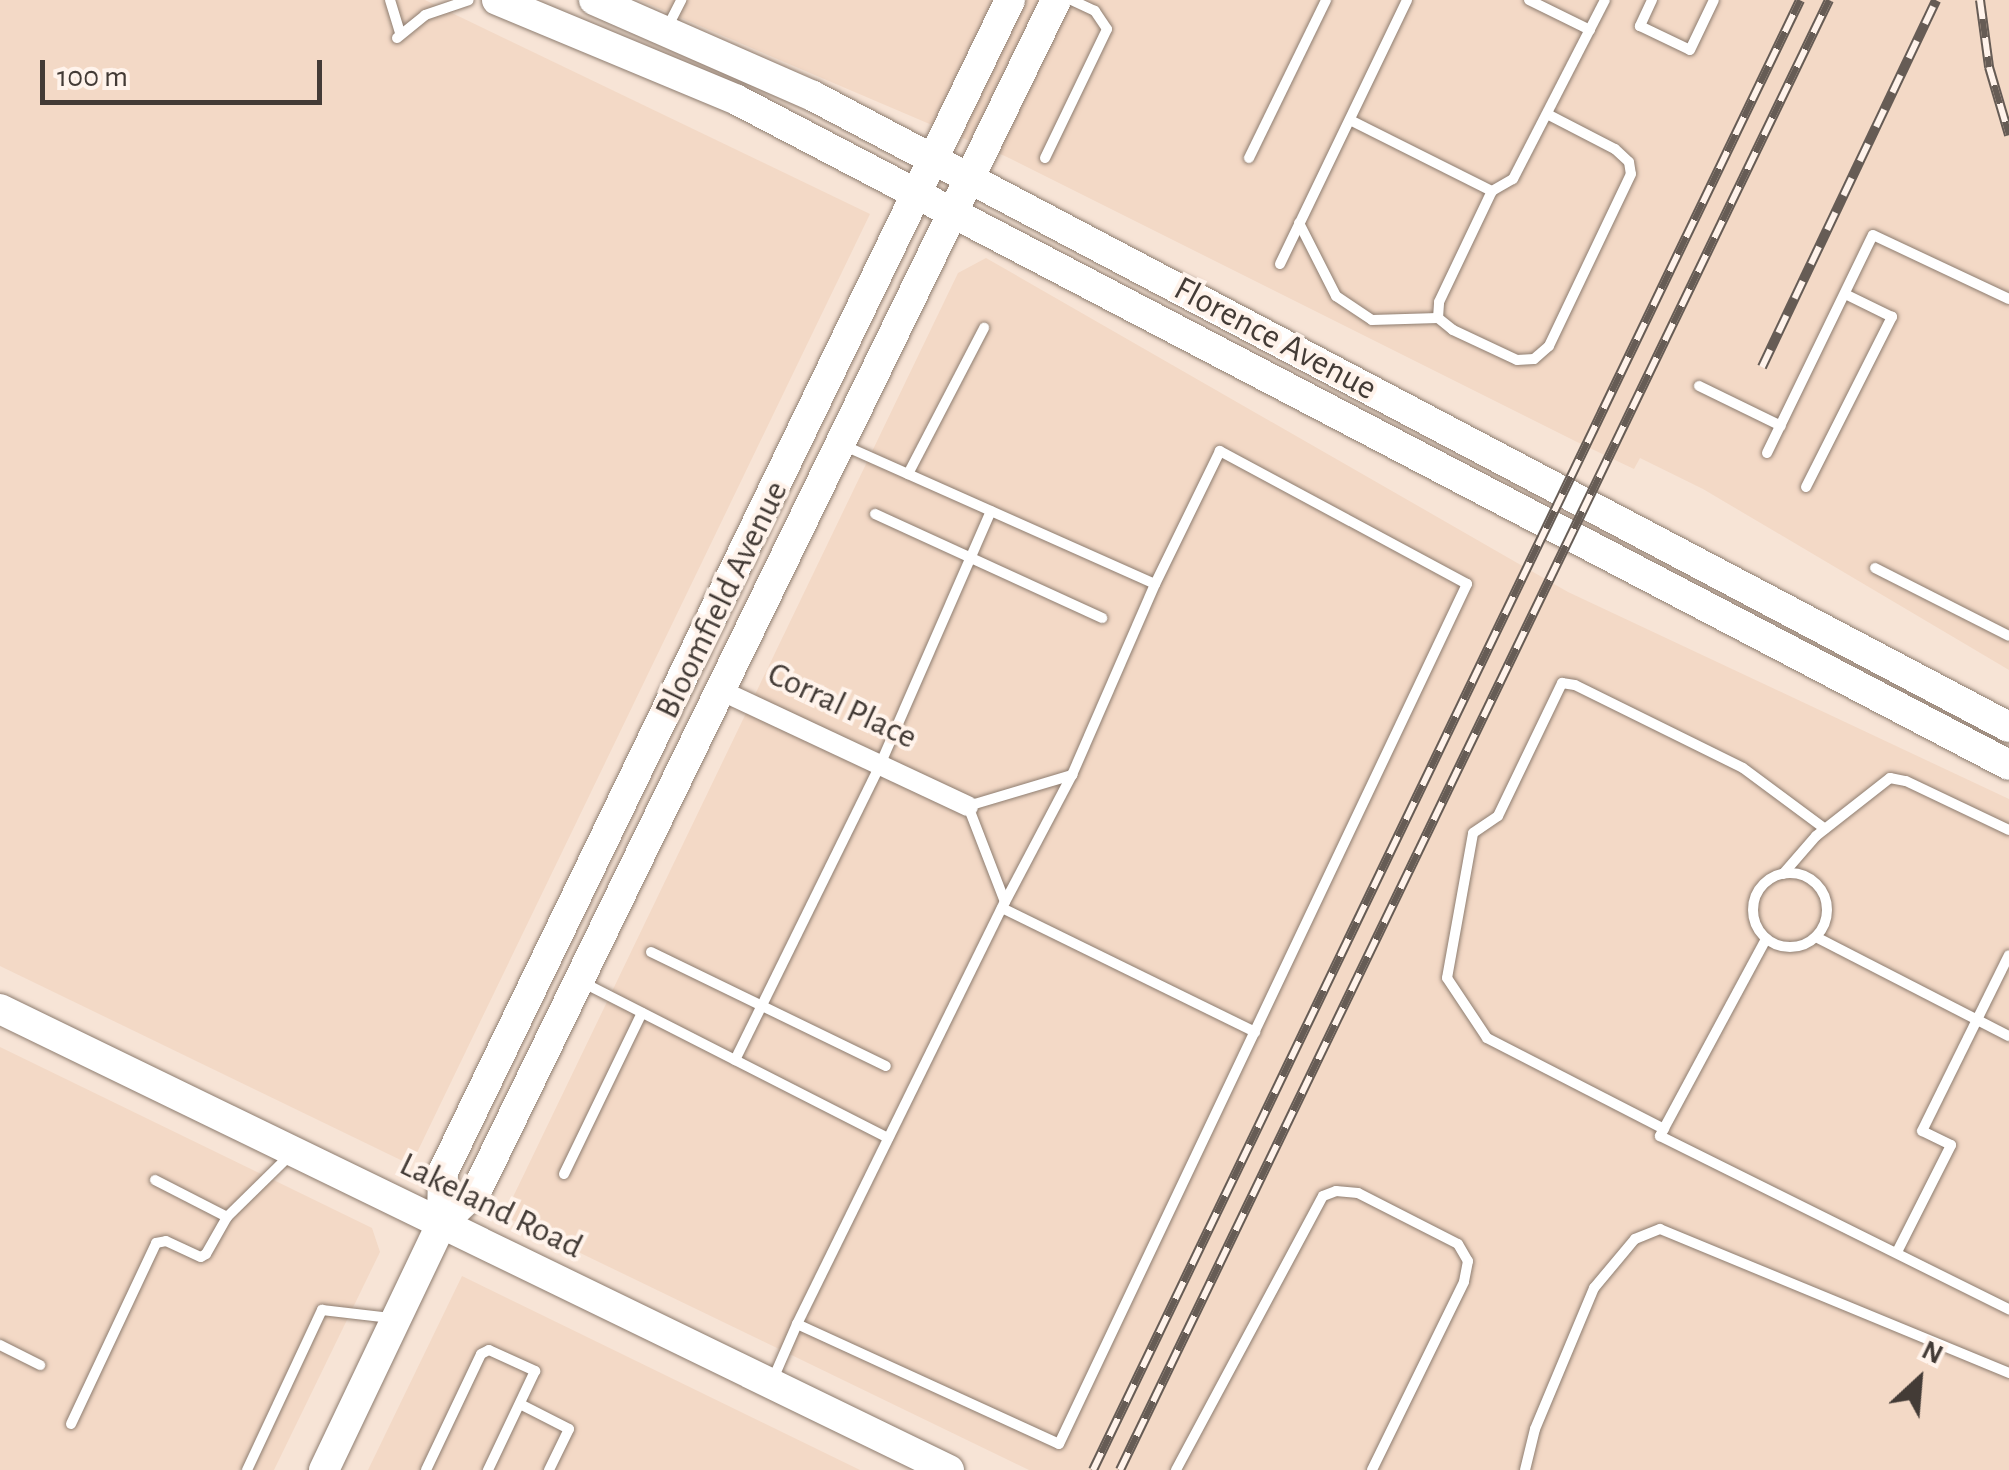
<!DOCTYPE html>
<html>
<head>
<meta charset="utf-8">
<style>
	body { margin:0 }
	#map { position:relative; width:2009px; height:1470px; overflow:hidden; background:#f7e4d6; font-family:"Alegreya Sans",sans-serif }
	div>[style] { position:absolute }
	.built>* { inset:0; background:#f3d9c6 }
	.roads { filter:drop-shadow(0 0 2px #8e7d70) drop-shadow(0 0 2px #8e7d70) }
	.lane>* { height:10px; margin:-5px; padding:0 5px; transform-origin:5px; border-radius:5px; background:#fff }
	.lane>.ring { margin:-5px; padding:0; box-sizing:content-box; background:none; border:10px solid #fff; border-radius:50% }
	.street>* { height:20px; margin:-10px; padding:0 10px; transform-origin:10px; border-radius:10px; background:#fff }
	.secondary>* { height:30px; margin:-15px; padding:0 15px; transform-origin:15px; border-radius:15px; background:#fff }
	.rail>* { height:10px; margin-top:-5px; transform-origin:0; background:repeating-linear-gradient(90deg,#fff3eb 0 19px,#665c55 0 38px); box-sizing:border-box; border-block:2px solid #665c55 }
	span { translate:-50% -50%; white-space:nowrap; text-align:center; line-height:1.15; -webkit-text-stroke:8px #fff3eb; paint-order:stroke }
	.street-label { font-size:35px; color:#433b36 }
	.north { position:absolute; left:1869px; top:1330px; width:100px; height:100px; -webkit-text-stroke:8px #fff3eb; paint-order:stroke; rotate:26deg; font-size:28px; font-weight:700; line-height:40px; text-align:center; color:#433b36 }
	.north::after { content:''; display:block; margin:auto; width:35px; height:45px; background:#433b36; clip-path:polygon(50% 0,100% 100%,50% 72%,0 100%) }
	.scale { position:absolute; left:40px; top:60px; width:282px; height:45px; box-sizing:border-box; border:5px solid #433b36; border-top:0; padding-left:12px; font-size:30px; line-height:35px; white-space:nowrap; color:#433b36; -webkit-text-stroke:8px #fff3eb; paint-order:stroke }
</style>
</head>
<body>
<div id="map">
	<div class="built">
		<i style="clip-path:polygon(0 0,425px 0,870px 214px,411px 1165px,0 966px)"></i>
		<i style="clip-path:polygon(639px 0,2009px 0,2009px 670px,1703px 489px,1640px 458px,1634px 469px,1575px 441px,1007px 157px)"></i>
		<i style="clip-path:polygon(986px 258px,1568px 592px,2009px 799px,2009px 1470px,1029px 1470px,510px 1219px,513px 1197px,958px 273px)"></i>
		<i style="clip-path:polygon(0 1047px,372px 1228px,380px 1252px,274px 1470px,0 1470px)"></i>
		<i style="clip-path:polygon(462px 1276px,860px 1470px,368px 1470px)"></i>
	</div>
	<div class="roads">
		<div class="lane">
			<i style="left:390px;top:0;width:34px;rotate:73deg"></i>
			<i style="left:1529px;top:0;width:68px;rotate:26.2deg"></i>
			<i style="left:1652px;top:0;width:29px;rotate:115deg"></i>
			<i style="left:1640px;top:26px;width:55px;rotate:25.6deg"></i>
			<i style="left:1690px;top:50px;width:55px;rotate:-64.4deg"></i>
			<i style="left:666px;top:30px;width:34px;rotate:-63deg"></i>
			<i style="left:397px;top:38px;width:36px;rotate:-39deg"></i>
			<i style="left:425px;top:15px;width:46px;rotate:-18.8deg"></i>
			<i style="left:1549px;top:115px;width:74px;rotate:27.3deg"></i>
			<i style="left:1615px;top:149px;width:19px;rotate:43deg"></i>
			<i style="left:1629px;top:162px;width:12px;rotate:81deg"></i>
			<i style="left:1631px;top:174px;width:191px;rotate:115.5deg"></i>
			<i style="left:1549px;top:346px;width:20px;rotate:139deg"></i>
			<i style="left:1534px;top:359px;width:17px;rotate:177deg"></i>
			<i style="left:1517px;top:360px;width:71px;rotate:-154.9deg"></i>
			<i style="left:1453px;top:330px;width:19px;rotate:-141deg"></i>
			<i style="left:1438px;top:318px;width:16px;rotate:-86deg"></i>
			<i style="left:1439px;top:302px;width:123px;rotate:-64.5deg"></i>
			<i style="left:1492px;top:191px;width:24px;rotate:-30deg"></i>
			<i style="left:1513px;top:179px;width:201px;rotate:-62.8deg"></i>
			<i style="left:1350px;top:120px;width:159px;rotate:26.6deg"></i>
			<i style="left:1045px;top:158px;width:143px;rotate:-64.3deg"></i>
			<i style="left:1107px;top:29px;width:22px;rotate:-124deg"></i>
			<i style="left:1095px;top:11px;width:26px;rotate:-155deg"></i>
			<i style="left:1249px;top:158px;width:176px;rotate:-64deg"></i>
			<i style="left:1299px;top:223px;width:82px;rotate:63.1deg"></i>
			<i style="left:1336px;top:296px;width:43px;rotate:33.7deg"></i>
			<i style="left:1372px;top:320px;width:66px;rotate:-1.7deg"></i>
			<i style="left:1280px;top:264px;width:293px;rotate:-64.3deg"></i>
			<i style="left:1699px;top:386px;width:91px;rotate:26deg"></i>
			<i style="left:1767px;top:453px;width:242px;rotate:-64.1deg"></i>
			<i style="left:1873px;top:235px;width:150px;rotate:25.2deg"></i>
			<i style="left:908px;top:474px;width:165px;rotate:-62.5deg"></i>
			<i style="left:1806px;top:487px;width:191px;rotate:-63.2deg"></i>
			<i style="left:1892px;top:317px;width:52px;rotate:-153.9deg"></i>
			<i style="left:875px;top:514px;width:250px;rotate:24.6deg"></i>
			<i style="left:1875px;top:568px;width:150px;rotate:26.9deg"></i>
			<i class="ring" style="left:1753px;top:873px;width:64px;height:64px"></i>
			<i style="left:1783px;top:874px;width:50px;rotate:-49deg"></i>
			<i style="left:1816px;top:836px;width:94px;rotate:-38.1deg"></i>
			<i style="left:1890px;top:778px;width:16px;rotate:11deg"></i>
			<i style="left:1906px;top:781px;width:114px;rotate:25.4deg"></i>
			<i style="left:1005px;top:902px;width:144px;rotate:-62.2deg"></i>
			<i style="left:1002px;top:908px;width:282px;rotate:26.1deg"></i>
			<i style="left:1816px;top:937px;width:217px;rotate:27.2deg"></i>
			<i style="left:1766px;top:939px;width:224px;rotate:118.3deg"></i>
			<i style="left:1660px;top:1136px;width:390px;rotate:26.4deg"></i>
			<i style="left:651px;top:952px;width:261px;rotate:25.9deg"></i>
			<i style="left:580px;top:981px;width:346px;rotate:27deg"></i>
			<i style="left:735px;top:1060px;width:329px;rotate:-63.8deg"></i>
			<i style="left:880px;top:765px;width:277px;rotate:-66.4deg"></i>
			<i style="left:1664px;top:1129px;width:199px;rotate:-152.8deg"></i>
			<i style="left:1487px;top:1038px;width:72px;rotate:-123.7deg"></i>
			<i style="left:1447px;top:978px;width:147px;rotate:-79.8deg"></i>
			<i style="left:1473px;top:833px;width:30px;rotate:-34deg"></i>
			<i style="left:1498px;top:816px;width:148px;rotate:-64.3deg"></i>
			<i style="left:1562px;top:683px;width:13px;rotate:9deg"></i>
			<i style="left:1575px;top:685px;width:187px;rotate:26.3deg"></i>
			<i style="left:1743px;top:768px;width:102px;rotate:36.6deg"></i>
			<i style="left:564px;top:1174px;width:179px;rotate:-64.2deg"></i>
			<i style="left:155px;top:1180px;width:81px;rotate:27.2deg"></i>
			<i style="left:1897px;top:1252px;width:120px;rotate:-63.2deg"></i>
			<i style="left:1951px;top:1145px;width:32px;rotate:-154deg"></i>
			<i style="left:1922px;top:1131px;width:196px;rotate:-63.7deg"></i>
			<i style="left:797px;top:1324px;width:470px;rotate:-63.8deg"></i>
			<i style="left:1005px;top:902px;width:103px;rotate:-111.1deg"></i>
			<i style="left:968px;top:806px;width:109px;rotate:-16.6deg"></i>
			<i style="left:1072px;top:775px;width:208px;rotate:-66.5deg"></i>
			<i style="left:0;top:1345px;width:45px;rotate:26.6deg"></i>
			<i style="left:773px;top:1379px;width:60px;rotate:-66.4deg"></i>
			<i style="left:797px;top:1324px;width:288px;rotate:24.6deg"></i>
			<i style="left:1059px;top:1444px;width:952px;rotate:-64.62deg"></i>
			<i style="left:1467px;top:584px;width:281px;rotate:-151.7deg"></i>
			<i style="left:1220px;top:451px;width:148px;rotate:116deg"></i>
			<i style="left:1155px;top:584px;width:339px;rotate:-156deg"></i>
			<i style="left:520px;top:1404px;width:55px;rotate:27deg"></i>
			<i style="left:569px;top:1429px;width:46px;rotate:116deg"></i>
			<i style="left:71px;top:1424px;width:200px;rotate:-64.8deg"></i>
			<i style="left:156px;top:1243px;width:10px;rotate:-11deg"></i>
			<i style="left:166px;top:1241px;width:38px;rotate:25deg"></i>
			<i style="left:201px;top:1257px;width:6px;rotate:-31deg"></i>
			<i style="left:206px;top:1254px;width:43px;rotate:-60.4deg"></i>
			<i style="left:227px;top:1217px;width:88px;rotate:-44.5deg"></i>
			<i style="left:247px;top:1470px;width:177px;rotate:-64.9deg"></i>
			<i style="left:322px;top:1310px;width:69px;rotate:6.6deg"></i>
			<i style="left:426px;top:1470px;width:128px;rotate:-64.6deg"></i>
			<i style="left:481px;top:1354px;width:9px;rotate:-27deg"></i>
			<i style="left:489px;top:1350px;width:51px;rotate:24.5deg"></i>
			<i style="left:535px;top:1371px;width:110px;rotate:115.4deg"></i>
			<i style="left:1176px;top:1470px;width:311px;rotate:-61.8deg"></i>
			<i style="left:1323px;top:1196px;width:14px;rotate:-21deg"></i>
			<i style="left:1336px;top:1191px;width:22px;rotate:5deg"></i>
			<i style="left:1358px;top:1193px;width:112px;rotate:27deg"></i>
			<i style="left:1458px;top:1244px;width:20px;rotate:60deg"></i>
			<i style="left:1468px;top:1261px;width:21px;rotate:101deg"></i>
			<i style="left:1464px;top:1282px;width:209px;rotate:116.1deg"></i>
			<i style="left:1525px;top:1470px;width:42px;rotate:-76.3deg"></i>
			<i style="left:1535px;top:1429px;width:153px;rotate:-67.3deg"></i>
			<i style="left:1594px;top:1288px;width:64px;rotate:-50.1deg"></i>
			<i style="left:1635px;top:1239px;width:27px;rotate:-22deg"></i>
			<i style="left:1660px;top:1229px;width:378px;rotate:22.4deg"></i>
		</div>
		<div class="street">
			<i style="left:720px;top:690px;width:274px;rotate:25.1deg"></i>
		</div>
		<div class="secondary">
			<i style="left:497px;top:0;width:260px;rotate:22.6deg"></i>
			<i style="left:737px;top:100px;width:1435px;rotate:27.6deg"></i>
			<i style="left:594px;top:0;width:239px;rotate:23.7deg"></i>
			<i style="left:813px;top:96px;width:1352px;rotate:27.82deg"></i>
			<i style="left:0;top:1009px;width:1055px;rotate:25.91deg"></i>
			<i style="left:442px;top:1223px;width:51px;rotate:-88.9deg"></i>
			<i style="left:443px;top:1172px;width:1302px;rotate:-64.18deg"></i>
			<i style="left:324px;top:1470px;width:274px;rotate:-64.5deg"></i>
			<i style="left:442px;top:1223px;width:48px;rotate:-43.3deg"></i>
			<i style="left:477px;top:1190px;width:1323px;rotate:-64.05deg"></i>
		</div>
	</div>
	<div class="rail">
		<i style="left:1980px;top:0;width:68px;rotate:82.3deg"></i>
		<i style="left:1989px;top:67px;width:71px;rotate:73.6deg"></i>
		<i style="left:1762px;top:367px;width:406px;rotate:-64.6deg"></i>
		<i style="left:1093px;top:1470px;width:1631px;rotate:-64.31deg"></i>
		<i style="left:1120px;top:1470px;width:1632px;rotate:-64.25deg"></i>
	</div>
	<div class="street-label">
		<span style="left:1275px;top:339px;rotate:28deg">Florence Avenue</span>
		<span style="left:722px;top:600px;rotate:-64deg">Bloomfield Avenue</span>
		<span style="left:842px;top:706px;rotate:25deg">Corral Place</span>
		<span style="left:491px;top:1206px;rotate:26deg">Lakeland Road</span>
	</div>
	<div class="north">N</div>
	<div class="scale">100 m</div>
</div>
</body>
</html>
